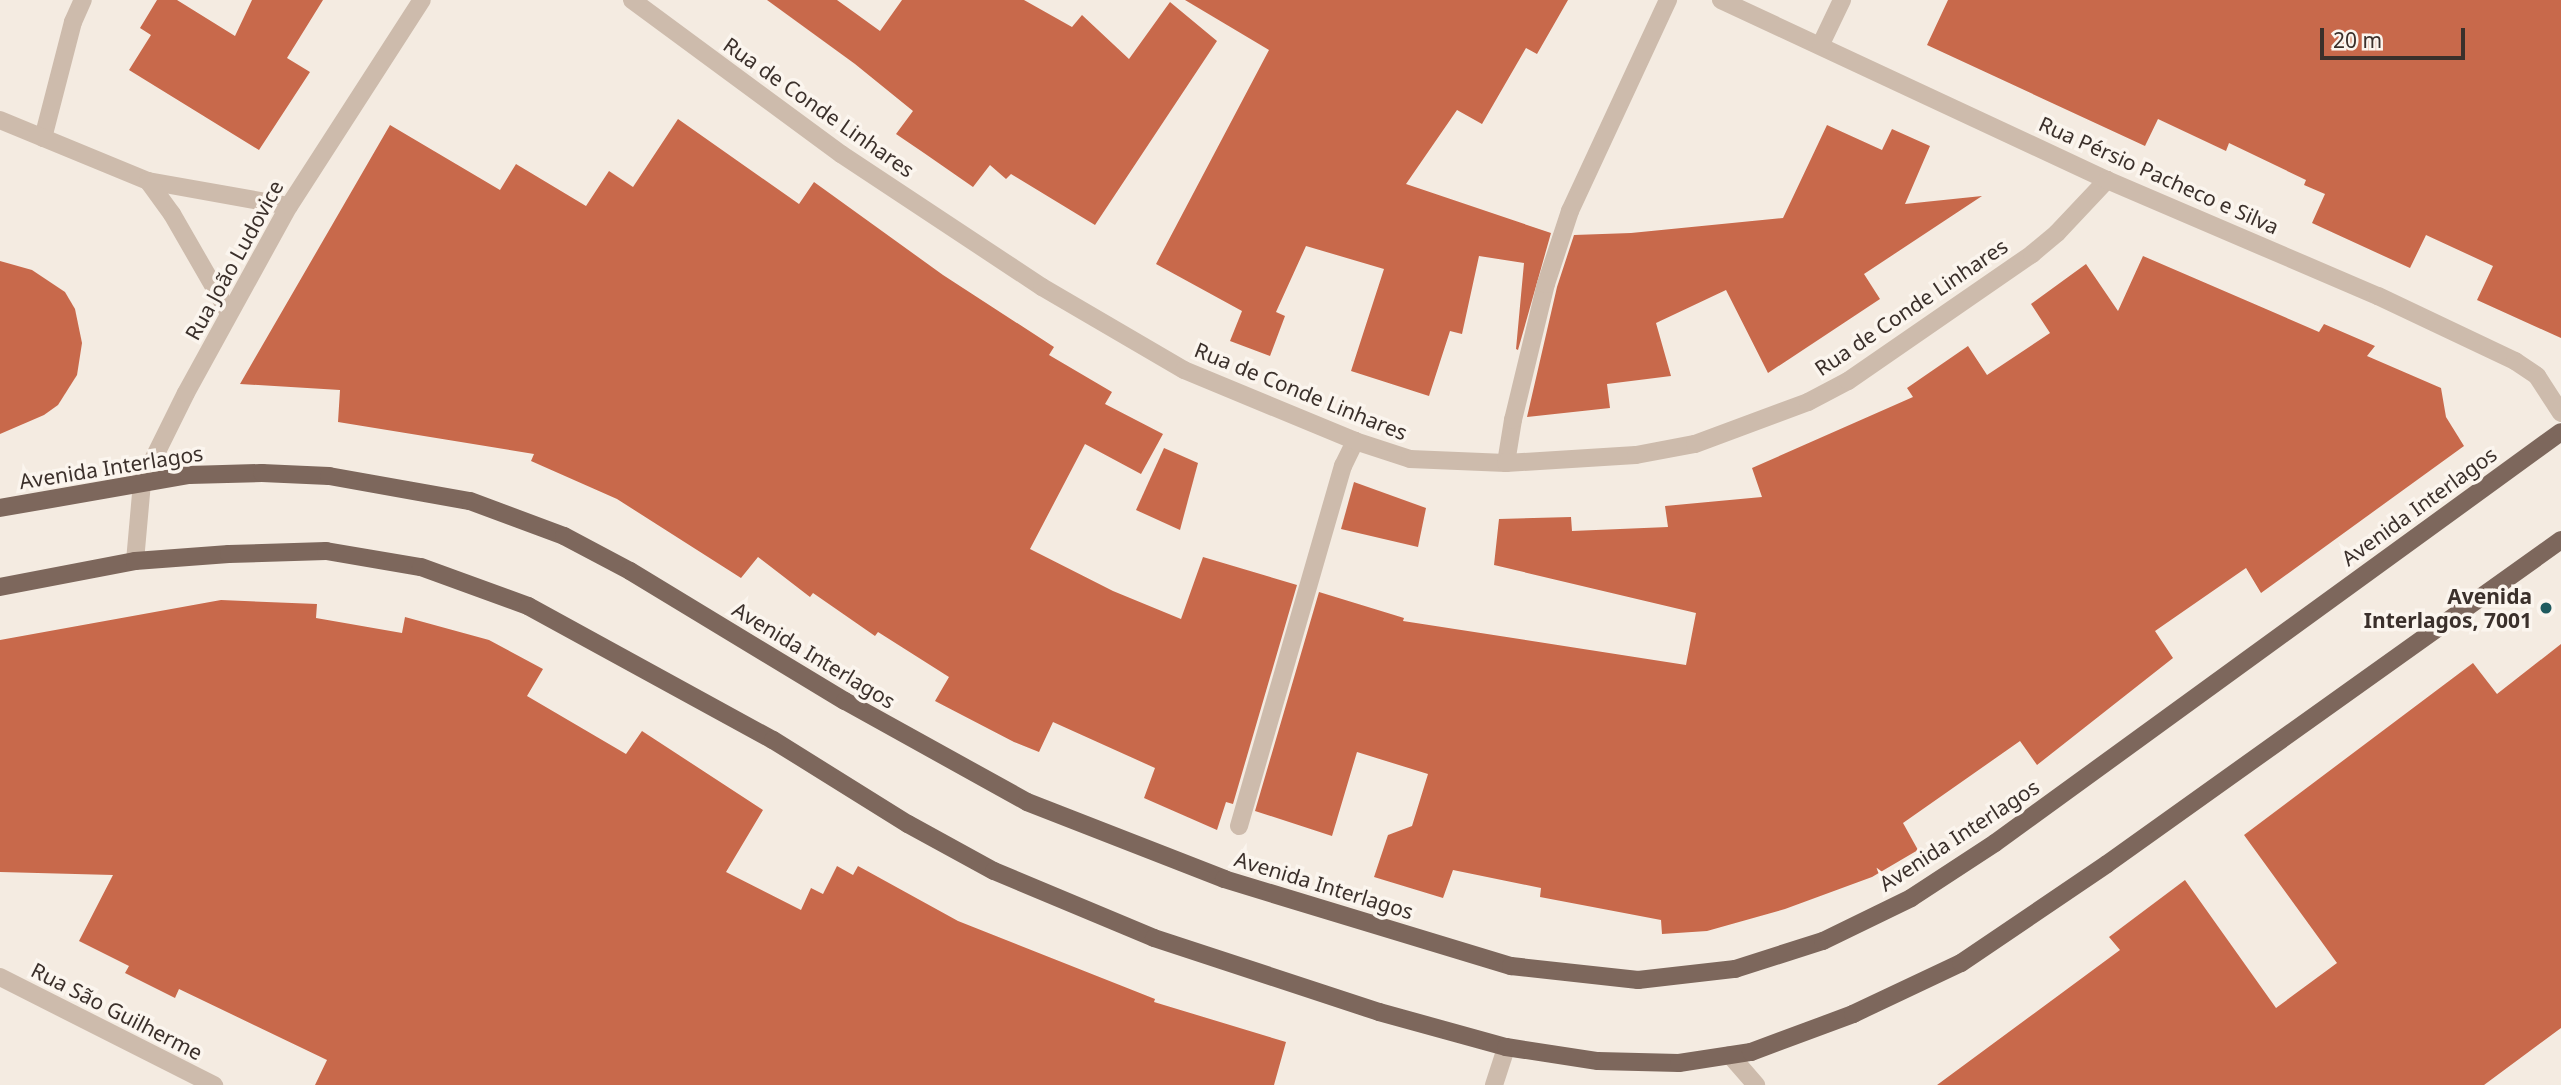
<!DOCTYPE html>
<html>
<head>
<meta charset="utf-8">
<style>
	body { margin:0 }
	#map { position:relative; width:2561px; height:1085px; overflow:hidden; background:#f4ebe1; font-family:"Noto Sans",sans-serif }
	div>[style] { position:absolute }
	.building>* { inset:0; background:#c8694b }
	.service>* { height:18px; margin:-9px; padding:0 9px; transform-origin:9px; border-radius:9px; background:#cdbbac }
	.minor>* { height:18px; margin:-9px; padding:0 9px; transform-origin:9px; border-radius:9px; background:#cdbbac }
	.primary>* { height:18px; margin:-9px; padding:0 9px; transform-origin:9px; border-radius:9px; background:#7d675c }
	.dots>* { width:19px; height:19px; translate:-50% -50%; box-sizing:border-box; border:4px solid #fbf5ee; border-radius:50% }
	span { translate:-50% -50%; white-space:nowrap; text-align:center; line-height:1.15; -webkit-text-stroke:7px #fbf5ee; paint-order:stroke }
	.street-label { font-size:21px; color:#3b302b }
	.poi-label { font-size:21px; color:#3b302b; font-weight:700 }
	.right { translate:-100% -50%; text-align:right }
	.scale { position:absolute; left:2320px; top:28px; width:145px; height:32px; box-sizing:border-box; border:4px solid #3b302b; border-top:0; padding-left:9px; font-size:21px; line-height:24px; white-space:nowrap; color:#3b302b; -webkit-text-stroke:5px #fbf5ee; paint-order:stroke }
</style>
</head>
<body>
<div id="map">
	<div class="building">
		<i style="clip-path:polygon(157px 0,177px 0,235px 36px,252px 0,323px 0,287px 58px,310px 72px,259px 150px,129px 70px,151px 35px,140px 28px)"></i>
		<i style="clip-path:polygon(767px 0,837px 0,880px 31px,902px 0,1024px 0,1072px 27px,1082px 15px,1129px 59px,1170px 2px,1217px 41px,1095px 225px,1011px 174px,1006px 179px,990px 165px,973px 187px,924px 153px,896px 134px,913px 111px,855px 64px)"></i>
		<i style="clip-path:polygon(1185px 0,1568px 0,1537px 54px,1526px 48px,1482px 124px,1457px 110px,1406px 184px,1551px 233px,1518px 350px,1516px 349px,1524px 263px,1479px 256px,1462px 334px,1450px 331px,1429px 396px,1351px 371px,1384px 269px,1306px 246px,1276px 312px,1285px 316px,1270px 356px,1230px 341px,1242px 311px,1156px 264px,1269px 50px)"></i>
		<i style="clip-path:polygon(1948px 0,2561px 0,2561px 338px,2477px 300px,2493px 266px,2426px 235px,2410px 268px,2312px 223px,2325px 194px,2304px 185px,2306px 180px,2229px 143px,2226px 151px,2158px 119px,2145px 146px,1927px 45px)"></i>
		<i style="clip-path:polygon(678px 119px,799px 204px,814px 182px,943px 275px,1054px 347px,1049px 355px,1112px 392px,1105px 404px,1163px 434px,1141px 474px,1085px 444px,1030px 549px,1113px 591px,1181px 619px,1203px 557px,1297px 585px,1233px 804px,1226px 802px,1217px 830px,1144px 798px,1155px 768px,1053px 722px,1039px 752px,1014px 742px,935px 701px,949px 677px,878px 632px,875px 636px,813px 593px,810px 597px,758px 557px,741px 578px,617px 499px,531px 461px,534px 454px,338px 422px,340px 390px,240px 384px,390px 125px,500px 190px,516px 164px,586px 206px,609px 171px,633px 187px)"></i>
		<i style="clip-path:polygon(1827px 125px,1882px 150px,1892px 129px,1930px 146px,1905px 204px,1982px 196px,1864px 274px,1880px 299px,1768px 373px,1726px 290px,1656px 323px,1671px 376px,1607px 384px,1610px 408px,1527px 417px,1557px 287px,1574px 235px,1631px 233px,1783px 218px)"></i>
		<i style="clip-path:polygon(2143px 256px,2319px 332px,2324px 324px,2375px 346px,2367px 356px,2441px 388px,2446px 417px,2464px 446px,2261px 593px,2246px 568px,2155px 631px,2173px 658px,2037px 765px,2020px 741px,1903px 823px,1918px 850px,1872px 877px,1785px 909px,1707px 931px,1662px 934px,1661px 920px,1540px 897px,1541px 888px,1453px 870px,1443px 898px,1374px 877px,1388px 835px,1412px 826px,1428px 774px,1357px 752px,1332px 836px,1255px 811px,1319px 592px,1404px 618px,1403px 621px,1686px 665px,1696px 613px,1494px 565px,1499px 519px,1571px 517px,1572px 531px,1668px 527px,1665px 506px,1762px 497px,1752px 468px,1913px 397px,1907px 388px,1968px 346px,1987px 375px,2050px 333px,2031px 304px,2086px 264px,2118px 311px)"></i>
		<i style="clip-path:polygon(0 261px,32px 270px,65px 292px,75px 309px,82px 343px,77px 375px,58px 405px,44px 415px,0 434px)"></i>
		<i style="clip-path:polygon(1164px 448px,1198px 463px,1180px 530px,1136px 510px)"></i>
		<i style="clip-path:polygon(1354px 482px,1426px 508px,1418px 547px,1341px 529px)"></i>
		<i style="clip-path:polygon(221px 600px,317px 604px,316px 618px,402px 633px,405px 617px,489px 640px,543px 669px,527px 696px,626px 754px,642px 731px,763px 810px,726px 872px,801px 910px,811px 888px,823px 894px,837px 866px,853px 875px,858px 866px,958px 921px,1155px 999px,1154px 1002px,1286px 1042px,1274px 1085px,315px 1085px,327px 1060px,179px 989px,175px 998px,125px 973px,129px 966px,79px 941px,113px 875px,0 872px,0 640px)"></i>
		<i style="clip-path:polygon(2561px 644px,2561px 1028px,2484px 1085px,1937px 1085px,2120px 950px,2109px 937px,2185px 880px,2276px 1008px,2337px 963px,2244px 835px,2473px 663px,2497px 694px)"></i>
	</div>
	<div class="service">
		<i style="left:43px;top:138px;width:120px;rotate:-75.5deg"></i>
		<i style="left:73px;top:22px;width:24px;rotate:-66deg"></i>
		<i style="left:1506px;top:463px;width:44px;rotate:-80.8deg"></i>
		<i style="left:1513px;top:420px;width:140px;rotate:-76.4deg"></i>
		<i style="left:1546px;top:284px;width:77px;rotate:-71.8deg"></i>
		<i style="left:1570px;top:211px;width:233px;rotate:-65.1deg"></i>
		<i style="left:1239px;top:826px;width:375px;rotate:-73.9deg"></i>
		<i style="left:1343px;top:466px;width:28px;rotate:-64deg"></i>
	</div>
	<div class="minor">
		<i style="left:632px;top:0;width:260px;rotate:36.4deg"></i>
		<i style="left:841px;top:154px;width:241px;rotate:33.5deg"></i>
		<i style="left:1042px;top:287px;width:164px;rotate:30.3deg"></i>
		<i style="left:1184px;top:370px;width:185px;rotate:22.5deg"></i>
		<i style="left:1355px;top:441px;width:58px;rotate:18.1deg"></i>
		<i style="left:1410px;top:459px;width:96px;rotate:2.4deg"></i>
		<i style="left:1506px;top:463px;width:130px;rotate:-3.5deg"></i>
		<i style="left:1636px;top:455px;width:60px;rotate:-10.6deg"></i>
		<i style="left:1695px;top:444px;width:121px;rotate:-20.4deg"></i>
		<i style="left:1808px;top:402px;width:45px;rotate:-27.7deg"></i>
		<i style="left:1848px;top:381px;width:224px;rotate:-34.6deg"></i>
		<i style="left:2032px;top:254px;width:33px;rotate:-40deg"></i>
		<i style="left:2057px;top:233px;width:73px;rotate:-46.7deg"></i>
		<i style="left:1721px;top:0;width:426px;rotate:25deg"></i>
		<i style="left:2107px;top:180px;width:295px;rotate:23.2deg"></i>
		<i style="left:2378px;top:296px;width:152px;rotate:25.4deg"></i>
		<i style="left:2515px;top:361px;width:27px;rotate:34deg"></i>
		<i style="left:2537px;top:376px;width:44px;rotate:57deg"></i>
		<i style="left:1821px;top:44px;width:49px;rotate:-64.5deg"></i>
		<i style="left:0;top:120px;width:160px;rotate:22.4deg"></i>
		<i style="left:148px;top:181px;width:143px;rotate:10.1deg"></i>
		<i style="left:148px;top:181px;width:41px;rotate:54deg"></i>
		<i style="left:172px;top:214px;width:114px;rotate:60.1deg"></i>
		<i style="left:135px;top:561px;width:79px;rotate:-84.9deg"></i>
		<i style="left:142px;top:482px;width:99px;rotate:-63.7deg"></i>
		<i style="left:186px;top:393px;width:213px;rotate:-61.2deg"></i>
		<i style="left:289px;top:206px;width:245px;rotate:-57.2deg"></i>
		<i style="left:0;top:977px;width:240px;rotate:26.8deg"></i>
		<i style="left:1730px;top:1055px;width:40px;rotate:49deg"></i>
		<i style="left:1494px;top:1085px;width:40px;rotate:-72deg"></i>
	</div>
	<div class="primary">
		<i style="left:0;top:508px;width:192px;rotate:-9.9deg"></i>
		<i style="left:189px;top:475px;width:73px;rotate:-1.6deg"></i>
		<i style="left:262px;top:473px;width:67px;rotate:2.6deg"></i>
		<i style="left:329px;top:476px;width:143px;rotate:10.1deg"></i>
		<i style="left:470px;top:501px;width:100px;rotate:20.4deg"></i>
		<i style="left:564px;top:536px;width:75px;rotate:27.9deg"></i>
		<i style="left:630px;top:571px;width:251px;rotate:31.2deg"></i>
		<i style="left:845px;top:701px;width:208px;rotate:29deg"></i>
		<i style="left:1027px;top:802px;width:212px;rotate:21.3deg"></i>
		<i style="left:1224px;top:879px;width:300px;rotate:16.9deg"></i>
		<i style="left:1511px;top:966px;width:128px;rotate:6.3deg"></i>
		<i style="left:1638px;top:980px;width:98px;rotate:-6.5deg"></i>
		<i style="left:1735px;top:969px;width:92px;rotate:-17.7deg"></i>
		<i style="left:1823px;top:941px;width:98px;rotate:-26deg"></i>
		<i style="left:1911px;top:898px;width:100px;rotate:-33.2deg"></i>
		<i style="left:1995px;top:843px;width:699px;rotate:-35.99deg"></i>
		<i style="left:0;top:587px;width:137px;rotate:-10.9deg"></i>
		<i style="left:135px;top:561px;width:94px;rotate:-4.3deg"></i>
		<i style="left:229px;top:554px;width:97px;rotate:-1.8deg"></i>
		<i style="left:326px;top:551px;width:96px;rotate:9.6deg"></i>
		<i style="left:421px;top:567px;width:114px;rotate:20deg"></i>
		<i style="left:528px;top:606px;width:279px;rotate:28.7deg"></i>
		<i style="left:773px;top:740px;width:159px;rotate:31.9deg"></i>
		<i style="left:908px;top:824px;width:98px;rotate:28.7deg"></i>
		<i style="left:994px;top:871px;width:173px;rotate:22.7deg"></i>
		<i style="left:1154px;top:938px;width:237px;rotate:18.2deg"></i>
		<i style="left:1379px;top:1012px;width:132px;rotate:15.4deg"></i>
		<i style="left:1506px;top:1047px;width:93px;rotate:8.7deg"></i>
		<i style="left:1598px;top:1061px;width:81px;rotate:1.4deg"></i>
		<i style="left:1679px;top:1063px;width:73px;rotate:-8.7deg"></i>
		<i style="left:1751px;top:1052px;width:109px;rotate:-20.4deg"></i>
		<i style="left:1853px;top:1014px;width:119px;rotate:-25.3deg"></i>
		<i style="left:1961px;top:963px;width:176px;rotate:-34.1deg"></i>
		<i style="left:2107px;top:864px;width:558px;rotate:-35.51deg"></i>
	</div>
	<div class="dots">
		<i style="left:2546px;top:608px;background:#1f5a5e"></i>
	</div>
	<div class="street-label">
		<span style="left:819px;top:107px;rotate:35deg">Rua de Conde Linhares</span>
		<span style="left:2159px;top:175px;rotate:24deg">Rua Pérsio Pacheco e Silva</span>
		<span style="left:234px;top:260px;rotate:-61deg">Rua João Ludovice</span>
		<span style="left:1911px;top:307px;rotate:-34deg">Rua de Conde Linhares</span>
		<span style="left:1301px;top:391px;rotate:22deg">Rua de Conde Linhares</span>
		<span style="left:111px;top:467px;rotate:-9deg">Avenida Interlagos</span>
		<span style="left:2419px;top:506px;rotate:-36deg">Avenida Interlagos</span>
		<span style="left:814px;top:655px;rotate:31deg">Avenida Interlagos</span>
		<span style="left:1959px;top:835px;rotate:-33deg">Avenida Interlagos</span>
		<span style="left:1324px;top:885px;rotate:17deg">Avenida Interlagos</span>
		<span style="left:117px;top:1011px;rotate:27deg">Rua São Guilherme</span>
	</div>
	<div class="poi-label">
		<span class="right" style="left:2532px;top:608px">Avenida<br>Interlagos, 7001</span>
	</div>
	<div class="scale">20 m</div>
</div>
</body>
</html>
